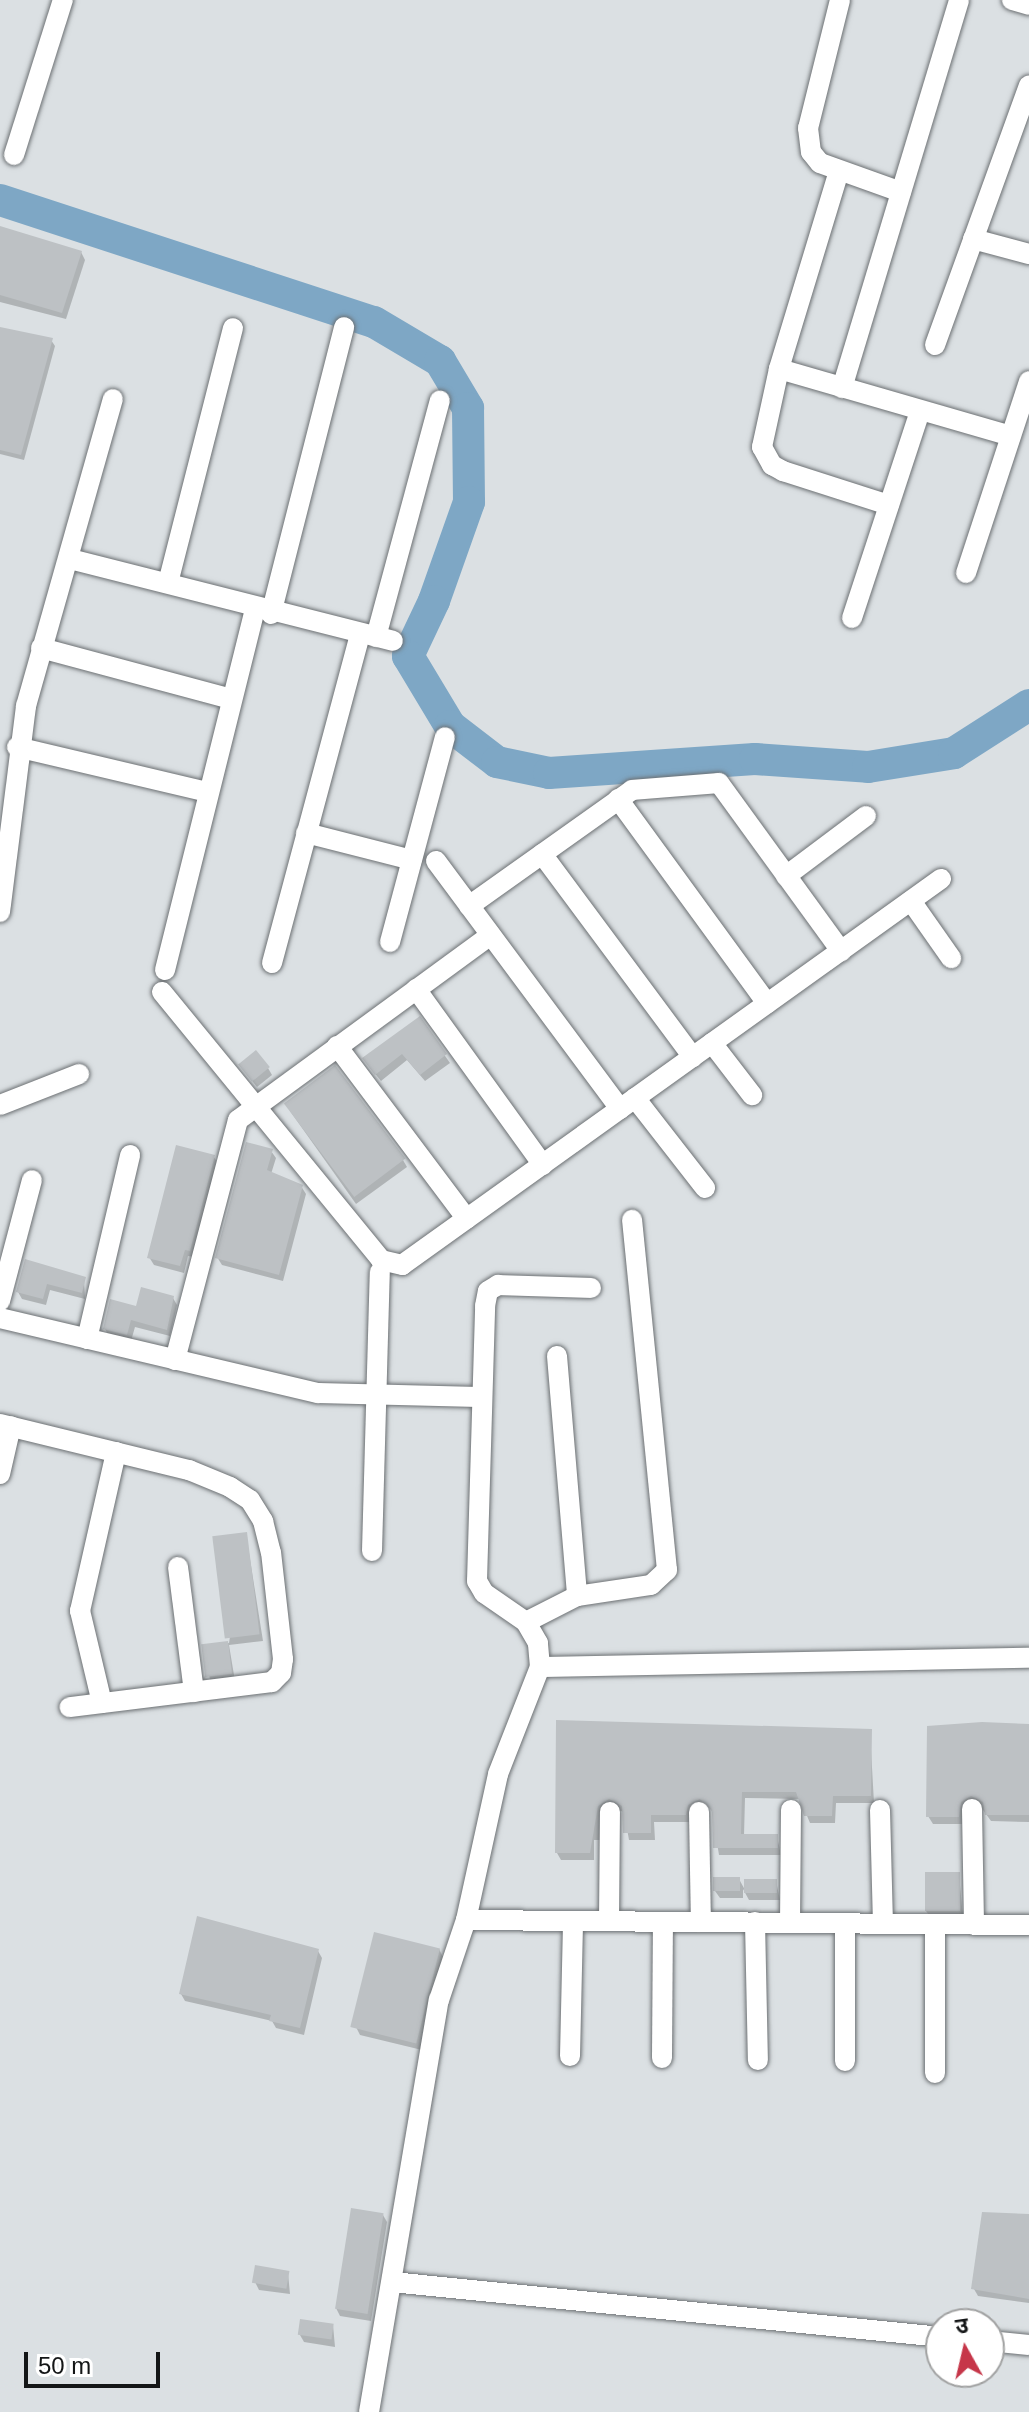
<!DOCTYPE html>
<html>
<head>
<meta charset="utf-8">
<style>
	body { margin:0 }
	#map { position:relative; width:1029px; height:2412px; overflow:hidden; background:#dbe0e3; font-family:Helvetica,"Noto Sans Devanagari",sans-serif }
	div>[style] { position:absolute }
	.shadow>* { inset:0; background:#0003 }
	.river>* { height:32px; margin:-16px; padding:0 16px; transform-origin:16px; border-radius:16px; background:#7ea7c5 }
	.building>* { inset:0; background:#bdc1c4; transform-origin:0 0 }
	.roads { filter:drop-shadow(0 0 2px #6c7073) drop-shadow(0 0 2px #6c7073) }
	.street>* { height:20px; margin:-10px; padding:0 10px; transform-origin:10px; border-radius:10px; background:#fff }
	span { translate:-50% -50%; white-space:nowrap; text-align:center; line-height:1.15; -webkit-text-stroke:8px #fff; paint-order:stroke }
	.north { position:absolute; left:925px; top:2308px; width:80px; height:80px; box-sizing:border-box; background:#fff; border:2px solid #a1a2a2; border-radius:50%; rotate:352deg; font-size:22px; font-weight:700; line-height:32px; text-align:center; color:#141617 }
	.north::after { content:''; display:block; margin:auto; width:28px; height:36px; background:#c63649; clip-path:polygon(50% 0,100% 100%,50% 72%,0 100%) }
	.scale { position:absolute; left:24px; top:2352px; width:136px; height:36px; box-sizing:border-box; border:4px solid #141617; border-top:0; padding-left:10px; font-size:24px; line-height:28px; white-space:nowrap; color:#141617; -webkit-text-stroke:6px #fff; paint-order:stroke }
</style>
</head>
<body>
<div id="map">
	<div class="shadow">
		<i style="clip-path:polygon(0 231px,81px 252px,85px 260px,66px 319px,0 302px)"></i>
		<i style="clip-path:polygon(0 328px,51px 340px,55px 346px,24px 460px,0 454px)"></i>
		<i style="clip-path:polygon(419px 1019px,450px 1063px,425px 1081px,407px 1060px,381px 1081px,369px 1066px)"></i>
		<i style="clip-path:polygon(268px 1068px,272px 1075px,257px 1087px,245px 1072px)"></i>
		<i style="clip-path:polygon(290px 1111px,403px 1160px,407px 1167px,356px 1204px)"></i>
		<i style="clip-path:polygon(271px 1151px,276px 1158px,271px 1174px,301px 1186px,306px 1194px,283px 1281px,222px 1265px,217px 1257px)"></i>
		<i style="clip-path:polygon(214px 1157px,218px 1164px,194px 1257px,188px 1256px,184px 1273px,154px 1265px,149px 1257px)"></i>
		<i style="clip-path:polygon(26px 1261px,84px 1279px,85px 1299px,50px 1290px,46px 1305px,22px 1299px,18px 1292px)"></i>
		<i style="clip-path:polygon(173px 1298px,177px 1305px,170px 1336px,135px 1327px,131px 1341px,109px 1336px,105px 1329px,137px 1308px)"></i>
		<i style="clip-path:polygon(246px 1534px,263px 1641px,229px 1645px,235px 1681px,211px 1684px,203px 1646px,229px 1643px)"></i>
		<i style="clip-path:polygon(558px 1722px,870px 1731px,874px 1803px,836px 1803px,835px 1823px,810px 1823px,800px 1799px,745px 1798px,744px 1836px,777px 1836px,781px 1855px,719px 1855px,711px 1807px,695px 1808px,690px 1822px,654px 1822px,655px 1840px,629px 1840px,624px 1812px,609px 1807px,600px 1840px,594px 1840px,594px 1860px,561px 1860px,557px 1853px)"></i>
		<i style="clip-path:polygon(1029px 1727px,1029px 1822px,991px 1821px,978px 1803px,962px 1824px,933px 1824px,928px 1816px)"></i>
		<i style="clip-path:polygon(959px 1874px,963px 1918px,931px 1918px,926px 1911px)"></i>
		<i style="clip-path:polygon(739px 1879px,745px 1890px,776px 1881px,780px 1900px,749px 1900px,743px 1889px,743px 1898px,720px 1898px,715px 1891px)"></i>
		<i style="clip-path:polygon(439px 1949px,443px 1957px,422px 2050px,360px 2035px,356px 2027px)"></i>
		<i style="clip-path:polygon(318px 1951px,322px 1958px,304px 2035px,276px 2028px,272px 2021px,185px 2001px,181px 1994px)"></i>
		<i style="clip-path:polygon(383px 2215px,387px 2222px,371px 2321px,340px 2316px,336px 2308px)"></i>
		<i style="clip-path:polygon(1029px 2219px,1029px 2303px,978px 2296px,974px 2289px)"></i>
		<i style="clip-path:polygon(288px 2273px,290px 2294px,259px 2290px,255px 2282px)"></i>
		<i style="clip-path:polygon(333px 2325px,335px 2347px,304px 2342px,300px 2335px)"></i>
	</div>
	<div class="river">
		<i style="left:0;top:200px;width:393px;rotate:18.1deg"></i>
		<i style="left:374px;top:322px;width:77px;rotate:30.6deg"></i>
		<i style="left:440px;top:361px;width:55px;rotate:59.2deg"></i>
		<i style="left:468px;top:408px;width:94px;rotate:89.4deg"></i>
		<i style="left:469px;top:502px;width:105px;rotate:109.5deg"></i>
		<i style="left:434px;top:601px;width:61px;rotate:115.3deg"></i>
		<i style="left:408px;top:656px;width:82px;rotate:59deg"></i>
		<i style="left:450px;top:726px;width:59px;rotate:37.5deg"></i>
		<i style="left:497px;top:762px;width:53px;rotate:11.9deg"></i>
		<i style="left:549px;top:773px;width:206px;rotate:-3.9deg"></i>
		<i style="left:755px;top:759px;width:113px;rotate:4deg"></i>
		<i style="left:868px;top:767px;width:87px;rotate:-9.2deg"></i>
		<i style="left:954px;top:753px;width:89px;rotate:-32.6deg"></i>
	</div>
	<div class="building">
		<i style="clip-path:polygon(0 226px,82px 251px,62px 313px,0 295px)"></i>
		<i style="clip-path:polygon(0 327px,53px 338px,21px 455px,0 450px)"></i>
		<i style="clip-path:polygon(420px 1016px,447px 1054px,420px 1075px,402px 1054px,375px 1075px,362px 1058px)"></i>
		<i style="left:256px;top:1050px;width:22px;height:23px;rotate:51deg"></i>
		<i style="left:335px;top:1065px;width:117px;height:64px;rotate:53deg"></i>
		<i style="clip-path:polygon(246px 1142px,273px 1149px,267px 1170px,303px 1185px,279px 1275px,215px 1258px)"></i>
		<i style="clip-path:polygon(176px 1145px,215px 1155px,190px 1251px,185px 1250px,180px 1266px,147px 1258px)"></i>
		<i style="clip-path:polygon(25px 1259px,86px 1277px,82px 1293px,47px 1284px,43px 1299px,16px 1292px)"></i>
		<i style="clip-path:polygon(141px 1287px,174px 1296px,167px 1330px,131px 1320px,127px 1335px,103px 1329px,110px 1299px,136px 1306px)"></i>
		<i style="left:247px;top:1532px;width:103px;height:35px;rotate:83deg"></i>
		<i style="left:228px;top:1641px;width:33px;height:27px;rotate:83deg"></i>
		<i style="clip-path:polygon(556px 1720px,872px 1729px,871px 1796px,833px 1796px,832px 1816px,804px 1816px,796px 1792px,742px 1792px,741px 1834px,778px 1834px,778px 1848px,713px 1848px,712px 1811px,700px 1799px,688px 1805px,686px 1815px,651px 1815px,651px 1833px,623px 1833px,622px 1806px,609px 1799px,598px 1806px,590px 1853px,555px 1853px)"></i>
		<i style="clip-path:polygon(982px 1722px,1029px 1724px,1029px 1815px,985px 1815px,983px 1802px,971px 1796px,961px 1802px,959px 1817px,926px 1817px,927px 1726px)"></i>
		<i style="left:960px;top:1872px;width:39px;height:35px;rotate:90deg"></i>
		<i style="left:713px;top:1877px;width:27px;height:14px"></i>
		<i style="left:744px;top:1879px;width:33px;height:14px"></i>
		<i style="clip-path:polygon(197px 1916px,319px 1949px,300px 2028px,269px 2021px,271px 2015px,179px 1994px)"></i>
		<i style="left:374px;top:1932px;width:68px;height:98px;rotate:14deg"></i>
		<i style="left:351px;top:2208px;width:33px;height:102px;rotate:9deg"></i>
		<i style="clip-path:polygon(982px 2212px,1029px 2214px,1029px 2299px,971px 2289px)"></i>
		<i style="left:255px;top:2265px;width:35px;height:18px;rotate:10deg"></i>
		<i style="left:300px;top:2319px;width:34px;height:16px;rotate:8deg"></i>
	</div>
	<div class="roads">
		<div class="street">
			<i style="left:840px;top:0;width:132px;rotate:104deg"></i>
			<i style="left:808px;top:128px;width:24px;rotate:83deg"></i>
			<i style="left:811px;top:152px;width:14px;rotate:51deg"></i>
			<i style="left:820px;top:163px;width:86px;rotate:19.7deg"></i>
			<i style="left:1012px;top:0;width:18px;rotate:16deg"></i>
			<i style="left:14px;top:155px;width:163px;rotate:-72.5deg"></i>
			<i style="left:839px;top:171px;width:207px;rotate:106.9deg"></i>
			<i style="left:779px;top:369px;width:80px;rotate:102.3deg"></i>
			<i style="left:762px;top:447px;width:21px;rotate:61deg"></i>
			<i style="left:772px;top:465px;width:13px;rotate:29deg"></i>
			<i style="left:783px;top:471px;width:111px;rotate:17.8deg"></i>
			<i style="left:973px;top:239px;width:58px;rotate:15deg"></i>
			<i style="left:935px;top:345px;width:276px;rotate:-70.1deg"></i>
			<i style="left:779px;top:369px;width:241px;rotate:16.1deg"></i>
			<i style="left:842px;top:388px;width:405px;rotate:-73.2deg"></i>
			<i style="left:70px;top:559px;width:333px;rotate:14.2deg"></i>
			<i style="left:966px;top:573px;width:202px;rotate:-71.8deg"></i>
			<i style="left:168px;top:583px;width:263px;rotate:-75.7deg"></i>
			<i style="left:271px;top:614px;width:296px;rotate:-75.7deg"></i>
			<i style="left:852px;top:618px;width:218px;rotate:-71.8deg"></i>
			<i style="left:376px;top:637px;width:245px;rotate:-74.9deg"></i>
			<i style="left:41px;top:648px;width:197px;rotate:15deg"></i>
			<i style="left:17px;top:747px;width:196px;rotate:13.3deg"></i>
			<i style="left:618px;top:799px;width:253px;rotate:53.9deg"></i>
			<i style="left:306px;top:833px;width:109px;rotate:14.3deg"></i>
			<i style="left:542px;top:854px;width:253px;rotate:53.4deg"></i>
			<i style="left:436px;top:861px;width:309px;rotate:53.4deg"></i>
			<i style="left:786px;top:876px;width:100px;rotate:-36.9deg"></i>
			<i style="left:911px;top:901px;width:70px;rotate:54.9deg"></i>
			<i style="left:469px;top:906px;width:200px;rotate:-35.4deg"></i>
			<i style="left:632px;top:790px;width:87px;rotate:-4.6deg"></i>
			<i style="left:719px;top:783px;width:208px;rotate:54deg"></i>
			<i style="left:0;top:912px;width:208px;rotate:-82.8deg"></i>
			<i style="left:26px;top:706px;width:319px;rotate:-74.2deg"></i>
			<i style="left:390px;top:942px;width:212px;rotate:-75deg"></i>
			<i style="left:272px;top:963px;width:341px;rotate:-75deg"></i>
			<i style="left:165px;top:970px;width:372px;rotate:-76deg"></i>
			<i style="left:416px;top:989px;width:217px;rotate:54.2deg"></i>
			<i style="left:162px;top:992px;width:346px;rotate:50.7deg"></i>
			<i style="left:381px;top:1260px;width:22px;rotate:13deg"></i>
			<i style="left:402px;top:1265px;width:663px;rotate:-35.61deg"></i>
			<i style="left:712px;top:1043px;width:66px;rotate:52.4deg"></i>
			<i style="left:337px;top:1046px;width:216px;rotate:53.1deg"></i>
			<i style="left:635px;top:1098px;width:114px;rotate:52.1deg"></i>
			<i style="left:0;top:1105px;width:85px;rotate:-21.4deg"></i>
			<i style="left:0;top:1301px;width:125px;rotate:-75.2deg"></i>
			<i style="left:0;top:1318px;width:327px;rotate:13.3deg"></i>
			<i style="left:318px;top:1393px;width:161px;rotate:1.4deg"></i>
			<i style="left:87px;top:1339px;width:189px;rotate:-76.8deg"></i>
			<i style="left:557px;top:1356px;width:241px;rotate:85.2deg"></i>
			<i style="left:175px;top:1360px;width:248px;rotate:-75.3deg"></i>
			<i style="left:238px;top:1120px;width:313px;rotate:-36.2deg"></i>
			<i style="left:0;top:1424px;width:195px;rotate:13.7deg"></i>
			<i style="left:189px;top:1470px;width:44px;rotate:22.5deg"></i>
			<i style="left:230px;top:1487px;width:24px;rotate:33deg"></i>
			<i style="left:250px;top:1500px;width:25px;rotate:58deg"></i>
			<i style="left:263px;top:1521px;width:32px;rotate:76deg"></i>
			<i style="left:271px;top:1552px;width:108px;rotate:83.6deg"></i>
			<i style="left:283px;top:1659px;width:14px;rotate:98deg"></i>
			<i style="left:281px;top:1673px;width:13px;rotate:135deg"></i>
			<i style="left:272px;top:1682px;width:204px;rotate:172.9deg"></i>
			<i style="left:0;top:1474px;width:49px;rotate:-77.1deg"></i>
			<i style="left:372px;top:1551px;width:279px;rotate:-88.4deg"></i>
			<i style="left:178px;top:1567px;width:126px;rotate:82.7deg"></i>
			<i style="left:526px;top:1622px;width:57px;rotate:-27deg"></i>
			<i style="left:577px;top:1596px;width:75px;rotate:-8.5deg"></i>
			<i style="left:651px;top:1585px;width:22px;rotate:-43deg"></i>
			<i style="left:667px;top:1570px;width:352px;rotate:-95.7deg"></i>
			<i style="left:540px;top:1667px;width:489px;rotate:-1.1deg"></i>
			<i style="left:102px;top:1703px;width:95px;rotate:-103.4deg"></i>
			<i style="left:80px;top:1611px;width:163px;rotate:-77.2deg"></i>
			<i style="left:972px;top:1809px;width:116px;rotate:89deg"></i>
			<i style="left:880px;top:1810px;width:114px;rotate:88.5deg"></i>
			<i style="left:699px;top:1812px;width:110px;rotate:89deg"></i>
			<i style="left:466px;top:1920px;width:563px;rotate:0.51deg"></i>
			<i style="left:609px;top:1921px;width:109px;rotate:-89.5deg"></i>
			<i style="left:755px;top:1922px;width:138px;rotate:88.8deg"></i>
			<i style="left:790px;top:1923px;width:113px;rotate:-89.5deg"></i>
			<i style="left:935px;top:1924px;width:149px;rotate:90deg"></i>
			<i style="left:570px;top:2056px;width:135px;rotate:-88.7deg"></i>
			<i style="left:662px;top:2058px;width:136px;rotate:-89.6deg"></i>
			<i style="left:845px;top:2061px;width:137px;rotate:-90deg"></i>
			<i style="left:392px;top:2282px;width:552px;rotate:5.72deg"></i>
			<i style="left:989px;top:2341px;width:40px;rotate:5.7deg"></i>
			<i style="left:369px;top:2412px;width:418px;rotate:-80.4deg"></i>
			<i style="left:439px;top:2000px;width:84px;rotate:-71.4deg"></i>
			<i style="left:466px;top:1920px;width:149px;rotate:-77.6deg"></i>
			<i style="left:498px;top:1774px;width:115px;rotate:-68.6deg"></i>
			<i style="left:540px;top:1667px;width:24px;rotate:-95deg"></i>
			<i style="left:538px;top:1643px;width:24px;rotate:-120deg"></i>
			<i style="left:526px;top:1622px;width:51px;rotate:-145.4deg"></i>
			<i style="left:484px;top:1593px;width:14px;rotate:-120deg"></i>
			<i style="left:477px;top:1581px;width:275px;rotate:-88.3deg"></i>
			<i style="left:485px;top:1306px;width:15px;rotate:-79deg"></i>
			<i style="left:488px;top:1291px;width:12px;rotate:-31deg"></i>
			<i style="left:498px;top:1285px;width:93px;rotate:1.8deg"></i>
		</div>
	</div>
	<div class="north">उ</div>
	<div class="scale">50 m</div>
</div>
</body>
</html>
